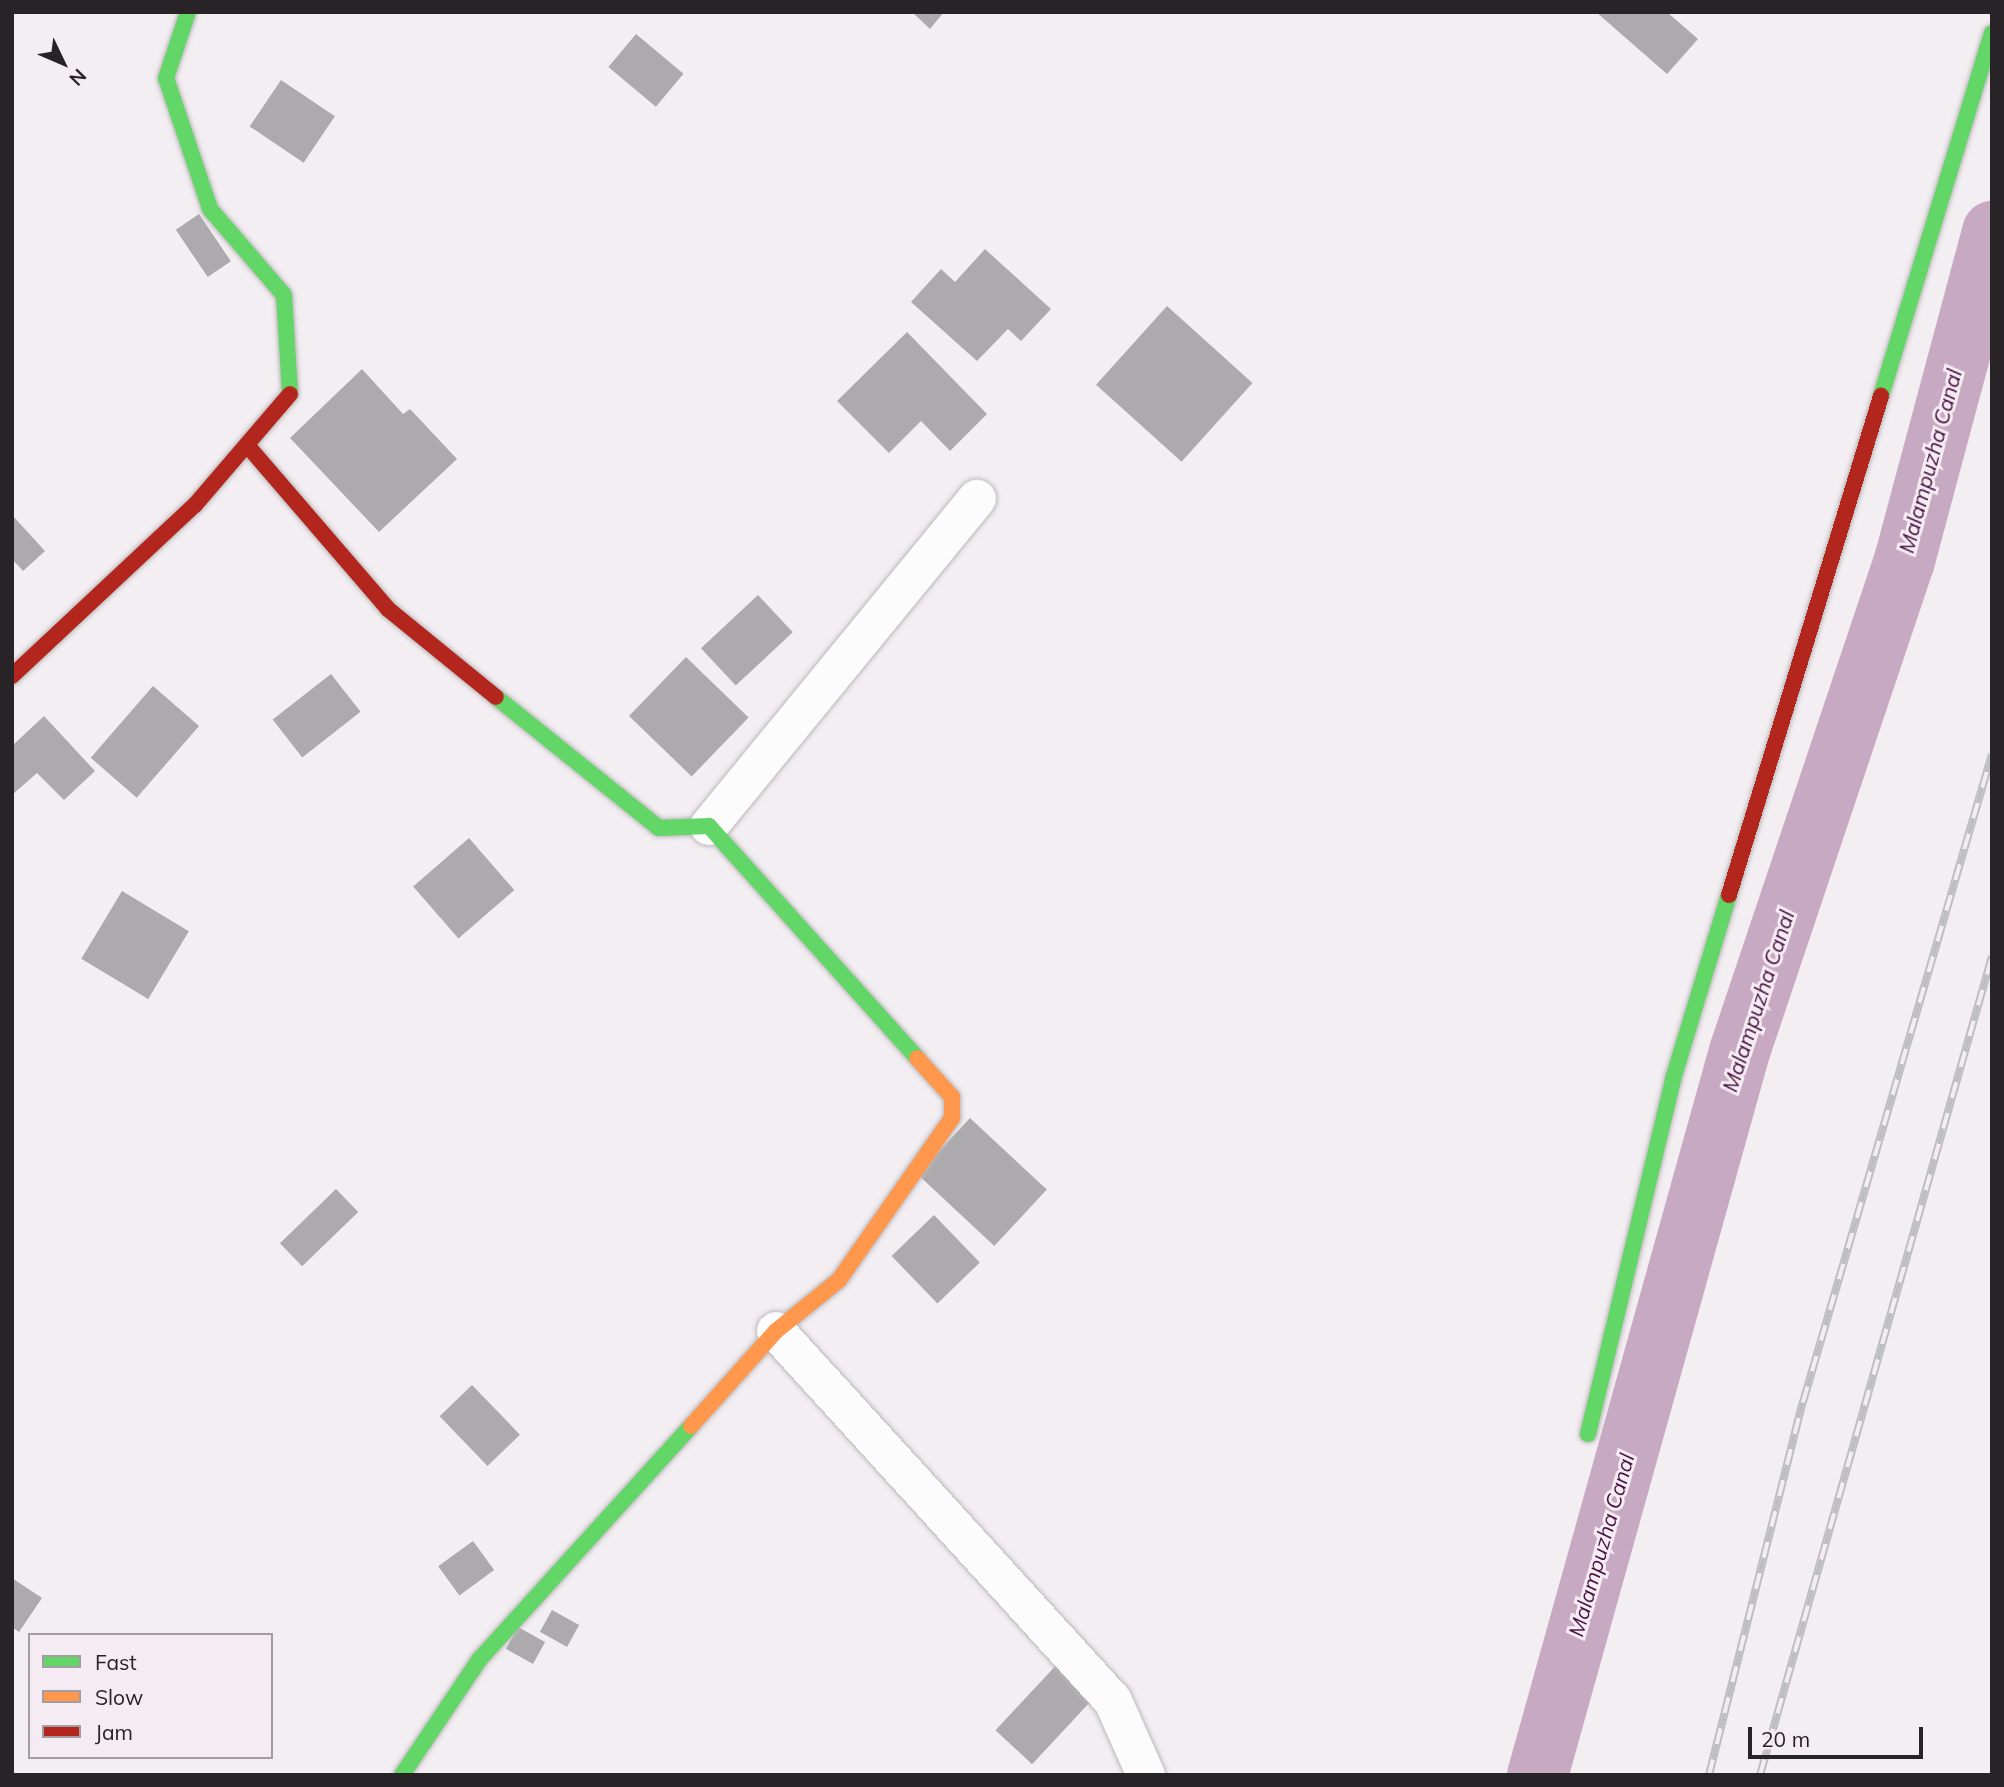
<!DOCTYPE html>
<html>
<head>
<meta charset="utf-8">
<style>
	body { margin:0 }
	#map { position:relative; width:2004px; height:1787px; overflow:hidden; background:#f3eef2; font-family:Mulish,sans-serif }
	div>[style] { position:absolute }
	.canal>* { height:61px; margin:-30.5px; padding:0 30.5px; transform-origin:30.5px; border-radius:30.5px; background:#c8a9c2 }
	.building>* { inset:0; background:#adaaad; transform-origin:0 0 }
	.roads { filter:drop-shadow(0 0 2px #bbb8ba) drop-shadow(0 0 2px #bbb8ba) }
	.street>* { height:38px; margin:-19px; padding:0 19px; transform-origin:19px; border-radius:19px; background:#fdfcfd }
	.fast>* { height:16px; margin:-8px; padding:0 8px; transform-origin:8px; border-radius:8px; background:#63d668 }
	.slow>* { height:16px; margin:-8px; padding:0 8px; transform-origin:8px; border-radius:8px; background:#ff974d }
	.jam>* { height:16px; margin:-8px; padding:0 8px; transform-origin:8px; border-radius:8px; background:#b3261e }
	.rail>* { height:8px; margin-top:-4px; transform-origin:0; background:repeating-linear-gradient(90deg,#f5ecf3 0 16px,#bfbebf 0 32px); box-sizing:border-box; border-block:2px solid #bfbebf }
	span { translate:-50% -50%; white-space:nowrap; text-align:center; line-height:1.15; -webkit-text-stroke:6px #f5ecf3; paint-order:stroke }
	.water-label { font-size:21px; color:#481341; font-style:italic }
	.frame { position:absolute; inset:0; border:14px solid #272326; pointer-events:none }
	.legend { position:absolute; left:28px; top:1633px; width:245px; height:126px; box-sizing:border-box; background:#f5ecf3; border:2px solid #a39ca1; margin:0; padding:9px 12px; list-style:none; font-size:21px; color:#272326 }
	.legend li { display:flex; align-items:center; gap:14px; height:35px }
	.legend b { width:35px; border:2px solid #a39ca1 }
	.north { position:absolute; left:28px; top:28px; width:70px; height:70px; -webkit-text-stroke:5px #f5ecf3; paint-order:stroke; rotate:134deg; font-size:19px; font-weight:700; line-height:28px; text-align:center; color:#272326 }
	.north::after { content:''; display:block; margin:auto; width:24px; height:32px; background:#272326; clip-path:polygon(50% 0,100% 100%,50% 72%,0 100%) }
	.scale { position:absolute; left:1748px; top:1727px; width:175px; height:32px; box-sizing:border-box; border:4px solid #272326; border-top:0; padding-left:9px; font-size:21px; line-height:24px; white-space:nowrap; color:#272326; -webkit-text-stroke:5px #f5ecf3; paint-order:stroke }
</style>
</head>
<body>
<div id="map">
	<div class="canal">
		<i style="left:1537px;top:1775px;width:752px;rotate:-74.41deg"></i>
		<i style="left:1739px;top:1051px;width:518px;rotate:-71.43deg"></i>
		<i style="left:1904px;top:560px;width:341px;rotate:-75deg"></i>
	</div>
	<div class="building">
		<i style="clip-path:polygon(912px 12px,944px 12px,930px 29px)"></i>
		<i style="clip-path:polygon(1596px 12px,1667px 12px,1698px 39px,1667px 74px)"></i>
		<i style="left:636px;top:34px;width:62px;height:43px;rotate:40deg"></i>
		<i style="left:281px;top:80px;width:65px;height:56px;rotate:34deg"></i>
		<i style="left:199px;top:214px;width:57px;height:28px;rotate:56deg"></i>
		<i style="clip-path:polygon(985px 249px,1051px 309px,1021px 341px,1008px 329px,977px 361px,911px 302px,941px 269px,955px 282px)"></i>
		<i style="left:1167px;top:306px;width:115px;height:106px;rotate:42deg"></i>
		<i style="clip-path:polygon(907px 332px,987px 414px,950px 451px,921px 421px,889px 453px,837px 401px)"></i>
		<i style="clip-path:polygon(362px 369px,403px 414px,410px 409px,457px 459px,379px 532px,290px 438px)"></i>
		<i style="clip-path:polygon(12px 515px,45px 551px,23px 571px,12px 559px)"></i>
		<i style="left:758px;top:595px;width:51px;height:78px;rotate:47deg"></i>
		<i style="left:686px;top:657px;width:87px;height:82px;rotate:44deg"></i>
		<i style="left:331px;top:674px;width:48px;height:74px;rotate:52deg"></i>
		<i style="left:153px;top:686px;width:61px;height:95px;rotate:41deg"></i>
		<i style="clip-path:polygon(44px 716px,95px 771px,64px 800px,37px 773px,12px 795px,12px 746px)"></i>
		<i style="left:469px;top:838px;width:69px;height:74px;rotate:49deg"></i>
		<i style="left:122px;top:891px;width:78px;height:79px;rotate:31deg"></i>
		<i style="left:970px;top:1118px;width:105px;height:77px;rotate:43deg"></i>
		<i style="left:336px;top:1189px;width:32px;height:78px;rotate:46deg"></i>
		<i style="left:934px;top:1215px;width:66px;height:59px;rotate:46deg"></i>
		<i style="left:472px;top:1385px;width:69px;height:45px;rotate:46deg"></i>
		<i style="left:473px;top:1541px;width:36px;height:43px;rotate:54deg"></i>
		<i style="clip-path:polygon(12px 1578px,42px 1598px,19px 1632px,12px 1627px)"></i>
		<i style="left:552px;top:1610px;width:31px;height:25px;rotate:29deg"></i>
		<i style="left:518px;top:1627px;width:31px;height:25px;rotate:29deg"></i>
		<i style="left:1061px;top:1660px;width:50px;height:96px;rotate:43deg"></i>
	</div>
	<div class="roads">
		<div class="street">
			<i style="left:709px;top:826px;width:423px;rotate:-50.7deg"></i>
			<i style="left:776px;top:1331px;width:500px;rotate:47.67deg"></i>
			<i style="left:1113px;top:1701px;width:81px;rotate:66deg"></i>
		</div>
		<div class="fast">
			<i style="left:188px;top:12px;width:70px;rotate:108.4deg"></i>
			<i style="left:166px;top:78px;width:138px;rotate:71.4deg"></i>
			<i style="left:210px;top:209px;width:113px;rotate:49.3deg"></i>
			<i style="left:284px;top:295px;width:99px;rotate:86.5deg"></i>
			<i style="left:1881px;top:396px;width:379px;rotate:-73deg"></i>
			<i style="left:496px;top:697px;width:209px;rotate:38.8deg"></i>
			<i style="left:659px;top:828px;width:50px;rotate:-2.3deg"></i>
			<i style="left:709px;top:826px;width:312px;rotate:48.1deg"></i>
			<i style="left:1588px;top:1434px;width:365px;rotate:-76.5deg"></i>
			<i style="left:1673px;top:1079px;width:192px;rotate:-73.1deg"></i>
			<i style="left:402px;top:1775px;width:138px;rotate:-56.2deg"></i>
			<i style="left:479px;top:1660px;width:316px;rotate:-47.8deg"></i>
		</div>
		<div class="slow">
			<i style="left:691px;top:1426px;width:127px;rotate:-48.2deg"></i>
			<i style="left:776px;top:1331px;width:81px;rotate:-39deg"></i>
			<i style="left:839px;top:1280px;width:198px;rotate:-55.1deg"></i>
			<i style="left:952px;top:1118px;width:21px;rotate:-90deg"></i>
			<i style="left:952px;top:1097px;width:52px;rotate:-131.9deg"></i>
		</div>
		<div class="jam">
			<i style="left:247px;top:445px;width:216px;rotate:49.3deg"></i>
			<i style="left:388px;top:609px;width:139px;rotate:39.2deg"></i>
			<i style="left:12px;top:676px;width:250px;rotate:-43.1deg"></i>
			<i style="left:195px;top:505px;width:146px;rotate:-49.4deg"></i>
			<i style="left:1729px;top:895px;width:522px;rotate:-73.06deg"></i>
		</div>
	</div>
	<div class="rail">
		<i style="left:1709px;top:1775px;width:385px;rotate:-75.9deg"></i>
		<i style="left:1803px;top:1402px;width:675px;rotate:-73.74deg"></i>
		<i style="left:1760px;top:1775px;width:851px;rotate:-74.18deg"></i>
	</div>
	<div class="water-label">
		<span style="left:1930px;top:461px;rotate:-75deg">Malampuzha Canal</span>
		<span style="left:1758px;top:1001px;rotate:-72deg">Malampuzha Canal</span>
		<span style="left:1601px;top:1545px;rotate:-74deg">Malampuzha Canal</span>
	</div>
	<div class="frame"></div>
	<ul class="legend">
	<li><b style="height:9px;background:#63d668"></b>Fast</li>
	<li><b style="height:9px;background:#ff974d"></b>Slow</li>
	<li><b style="height:9px;background:#b3261e"></b>Jam</li>
	</ul>
	<div class="north">N</div>
	<div class="scale">20 m</div>
</div>
</body>
</html>
